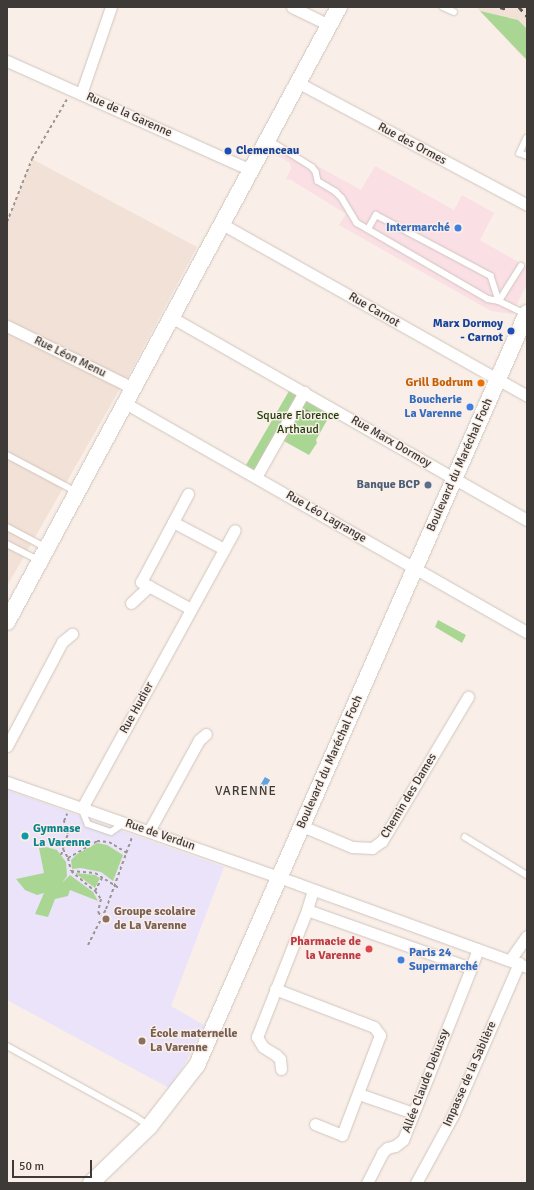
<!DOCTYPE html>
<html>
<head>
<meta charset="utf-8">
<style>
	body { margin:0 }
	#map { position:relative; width:534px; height:1190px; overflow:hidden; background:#f9efe8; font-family:Signika,sans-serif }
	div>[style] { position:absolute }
	.commercial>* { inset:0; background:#fadfe5 }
	.built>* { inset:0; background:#f2e1d6 }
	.education>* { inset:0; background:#eae3f9 }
	.green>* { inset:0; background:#aad694 }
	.water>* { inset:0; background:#5fa4e1; transform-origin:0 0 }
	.path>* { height:2px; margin-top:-1px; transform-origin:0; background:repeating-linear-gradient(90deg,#9c9590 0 3px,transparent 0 6px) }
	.roads { filter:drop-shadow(0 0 1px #cfc5be) drop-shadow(0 0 1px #cfc5be) }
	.lane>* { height:5.5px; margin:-2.75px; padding:0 2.75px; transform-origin:2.75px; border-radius:2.75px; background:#fff }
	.street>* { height:11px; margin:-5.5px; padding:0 5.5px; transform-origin:5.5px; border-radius:5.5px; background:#fff }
	.secondary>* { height:16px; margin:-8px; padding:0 8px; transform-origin:8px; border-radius:8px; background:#fff }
	.rail>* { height:3px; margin-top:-1.5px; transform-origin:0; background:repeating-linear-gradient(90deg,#5c5754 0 5px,transparent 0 10px) }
	.dots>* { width:11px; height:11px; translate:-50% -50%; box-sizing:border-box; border:2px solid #f9efe8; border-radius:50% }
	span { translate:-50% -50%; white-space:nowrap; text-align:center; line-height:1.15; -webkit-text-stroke:3px #f9efe8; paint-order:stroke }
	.street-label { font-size:12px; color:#3e3a37 }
	.transit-label { font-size:12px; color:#164399; font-weight:700 }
	.left { translate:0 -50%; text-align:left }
	.right { translate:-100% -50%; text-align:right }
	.shop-label { font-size:12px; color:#366cbe; font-weight:700 }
	.food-label { font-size:12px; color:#c56008; font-weight:700 }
	.park-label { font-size:12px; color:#1c3c07 }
	.service-label { font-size:12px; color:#4e5e75; font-weight:700 }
	.culture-label { font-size:12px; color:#0d838f; font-weight:700 }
	.education-label { font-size:12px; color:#785e54; font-weight:700 }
	.health-label { font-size:12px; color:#be3a42; font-weight:700 }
	.neighbourhood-label { font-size:13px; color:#3e3a37; letter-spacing:1px }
	.frame { position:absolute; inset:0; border:8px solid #3e3a37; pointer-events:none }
	.scale { position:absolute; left:12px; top:1160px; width:80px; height:18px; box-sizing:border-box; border:2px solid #3e3a37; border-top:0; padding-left:5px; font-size:12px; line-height:14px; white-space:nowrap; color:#3e3a37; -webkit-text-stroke:3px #f9efe8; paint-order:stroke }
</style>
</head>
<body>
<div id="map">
	<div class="commercial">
		<i style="clip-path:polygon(278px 144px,361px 190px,375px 166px,454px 210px,462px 195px,494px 213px,480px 240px,527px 267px,527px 284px,512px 314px,491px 311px,339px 225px,346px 214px,291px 180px,286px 179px,291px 168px,290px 163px,272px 153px)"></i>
	</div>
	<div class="built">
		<i style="clip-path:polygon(476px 7px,527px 7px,527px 60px,521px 55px)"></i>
		<i style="clip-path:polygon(32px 159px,197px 247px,126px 380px,7px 321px,7px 222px)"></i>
		<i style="clip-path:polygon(7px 330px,121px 387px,7px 586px)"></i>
	</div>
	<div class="education">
		<i style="clip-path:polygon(7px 790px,224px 867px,171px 1006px,204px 1025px,186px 1062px,169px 1088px,7px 1000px)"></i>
	</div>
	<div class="green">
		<i style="clip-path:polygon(480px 11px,518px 20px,527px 29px,527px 60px)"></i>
		<i style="clip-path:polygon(289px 391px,330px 415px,316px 440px,317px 443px,309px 455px,282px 440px,261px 475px,246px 465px)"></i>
		<i style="clip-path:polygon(438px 620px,466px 635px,462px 643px,435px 627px)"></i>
		<i style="clip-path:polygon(97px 843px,107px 845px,123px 855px,113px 881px,101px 872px,81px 868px,72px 869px,71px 860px,77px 854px)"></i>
		<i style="clip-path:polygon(46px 847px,57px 850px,66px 862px,67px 876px,62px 883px,70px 875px,93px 892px,98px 901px,70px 890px,68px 896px,55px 899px,48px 917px,35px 914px,44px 893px,37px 895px,25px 890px,16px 879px,44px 873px,39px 848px)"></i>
		<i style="clip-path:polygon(75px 873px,95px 875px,100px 878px,95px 888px)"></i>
	</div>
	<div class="water">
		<i style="left:265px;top:777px;width:6px;height:13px;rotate:31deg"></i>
	</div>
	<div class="path">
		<i style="left:7px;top:222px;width:68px;rotate:-68.4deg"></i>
		<i style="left:32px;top:159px;width:69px;rotate:-59.7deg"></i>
		<i style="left:306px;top:410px;width:8px;rotate:30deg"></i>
		<i style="left:63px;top:849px;width:10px;rotate:61deg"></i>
		<i style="left:68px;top:858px;width:13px;rotate:77deg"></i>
		<i style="left:71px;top:871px;width:31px;rotate:40deg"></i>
		<i style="left:95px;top:891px;width:10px;rotate:53deg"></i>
		<i style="left:101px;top:899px;width:13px;rotate:103deg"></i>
		<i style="left:98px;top:912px;width:6px;rotate:51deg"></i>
		<i style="left:61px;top:855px;width:22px;rotate:-72deg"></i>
		<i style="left:68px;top:834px;width:14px;rotate:-107deg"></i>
		<i style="left:64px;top:821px;width:8px;rotate:-67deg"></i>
		<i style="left:68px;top:858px;width:34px;rotate:-30deg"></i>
		<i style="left:97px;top:841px;width:12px;rotate:5deg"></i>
		<i style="left:109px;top:842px;width:21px;rotate:31deg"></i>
		<i style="left:71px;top:871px;width:24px;rotate:5deg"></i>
		<i style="left:95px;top:873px;width:28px;rotate:32deg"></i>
		<i style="left:95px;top:891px;width:15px;rotate:-62deg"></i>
		<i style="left:88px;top:945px;width:40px;rotate:-63.4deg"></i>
		<i style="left:106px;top:909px;width:77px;rotate:-70.1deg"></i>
	</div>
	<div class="roads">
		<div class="lane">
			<i style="left:443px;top:7px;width:12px;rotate:24deg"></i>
			<i style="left:527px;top:138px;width:17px;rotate:115deg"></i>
			<i style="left:520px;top:153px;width:8px;rotate:23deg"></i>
			<i style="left:269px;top:140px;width:51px;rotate:32.1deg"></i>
			<i style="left:312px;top:167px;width:6px;rotate:51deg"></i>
			<i style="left:316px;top:172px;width:9px;rotate:77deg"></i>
			<i style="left:318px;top:181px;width:21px;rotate:31deg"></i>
			<i style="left:336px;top:192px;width:8px;rotate:45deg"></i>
			<i style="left:342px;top:198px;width:29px;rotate:59deg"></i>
			<i style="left:357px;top:223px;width:151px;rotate:30.1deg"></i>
			<i style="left:488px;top:299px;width:11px;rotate:10deg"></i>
			<i style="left:499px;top:301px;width:30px;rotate:26deg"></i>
			<i style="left:368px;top:229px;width:16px;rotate:-60deg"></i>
			<i style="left:376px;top:215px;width:130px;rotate:27.9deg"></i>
			<i style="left:491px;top:276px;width:26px;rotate:72deg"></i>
			<i style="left:499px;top:301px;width:41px;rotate:-57.8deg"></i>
			<i style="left:7px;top:455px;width:79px;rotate:27.9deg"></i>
			<i style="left:7px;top:527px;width:43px;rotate:27.8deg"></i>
			<i style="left:7px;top:544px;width:35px;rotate:27deg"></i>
			<i style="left:82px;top:809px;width:16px;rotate:68deg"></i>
			<i style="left:88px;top:824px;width:24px;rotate:19deg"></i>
			<i style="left:111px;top:832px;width:16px;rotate:-35deg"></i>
			<i style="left:465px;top:837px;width:73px;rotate:31.5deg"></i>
			<i style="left:7px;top:1046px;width:147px;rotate:28.8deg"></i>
			<i style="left:136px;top:1117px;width:14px;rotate:34deg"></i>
		</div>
		<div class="street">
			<i style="left:292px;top:7px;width:41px;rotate:25.9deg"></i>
			<i style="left:7px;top:61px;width:267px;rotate:24.1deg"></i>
			<i style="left:297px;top:82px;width:261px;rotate:28.1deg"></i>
			<i style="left:81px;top:94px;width:92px;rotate:-71deg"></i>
			<i style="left:222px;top:224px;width:350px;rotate:29.4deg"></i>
			<i style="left:171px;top:317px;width:410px;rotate:29.7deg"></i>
			<i style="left:7px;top:326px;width:129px;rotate:26.2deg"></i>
			<i style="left:123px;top:383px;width:11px;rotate:38deg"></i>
			<i style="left:125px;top:403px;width:463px;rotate:29.7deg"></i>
			<i style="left:256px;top:477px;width:98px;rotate:-60.5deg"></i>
			<i style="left:173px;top:522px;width:32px;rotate:-62deg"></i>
			<i style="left:131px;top:603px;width:25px;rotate:-43deg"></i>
			<i style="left:191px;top:609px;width:57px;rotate:-151.6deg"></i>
			<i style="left:141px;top:582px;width:68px;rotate:-61.9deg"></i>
			<i style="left:173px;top:522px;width:58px;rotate:27.9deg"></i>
			<i style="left:7px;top:746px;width:118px;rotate:-62.1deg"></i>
			<i style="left:62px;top:642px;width:13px;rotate:-39deg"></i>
			<i style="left:7px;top:782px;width:308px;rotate:19.3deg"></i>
			<i style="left:298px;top:884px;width:244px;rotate:19.9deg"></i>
			<i style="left:82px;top:808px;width:317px;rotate:-61.2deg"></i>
			<i style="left:302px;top:826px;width:54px;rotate:22.8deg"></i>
			<i style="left:352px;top:847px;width:20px;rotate:3deg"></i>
			<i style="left:372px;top:848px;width:12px;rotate:-35deg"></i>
			<i style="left:382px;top:841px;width:168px;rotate:-59.2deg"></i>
			<i style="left:149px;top:831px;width:104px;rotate:-61.2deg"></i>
			<i style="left:199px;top:740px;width:9px;rotate:-41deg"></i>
			<i style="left:313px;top:890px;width:21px;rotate:107deg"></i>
			<i style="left:307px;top:910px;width:174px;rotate:19.5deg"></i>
			<i style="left:471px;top:968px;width:20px;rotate:-70deg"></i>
			<i style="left:510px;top:960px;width:29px;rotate:-55deg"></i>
			<i style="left:275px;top:989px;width:106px;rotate:21deg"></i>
			<i style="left:374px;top:1027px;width:10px;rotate:53deg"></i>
			<i style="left:380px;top:1035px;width:107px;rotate:110.8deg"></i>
			<i style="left:342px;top:1135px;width:29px;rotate:-158deg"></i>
			<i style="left:281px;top:1069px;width:10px;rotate:-96deg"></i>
			<i style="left:280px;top:1059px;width:6px;rotate:-135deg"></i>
			<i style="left:276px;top:1055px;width:15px;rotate:-148deg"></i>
			<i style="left:263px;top:1047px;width:12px;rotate:-121deg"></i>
			<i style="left:257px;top:1037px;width:136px;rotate:-68.5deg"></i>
			<i style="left:359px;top:1094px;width:57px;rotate:19.4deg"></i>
			<i style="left:367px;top:1183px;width:34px;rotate:-63deg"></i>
			<i style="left:382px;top:1153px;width:7px;rotate:-45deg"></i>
			<i style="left:387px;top:1148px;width:8px;rotate:-14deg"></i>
			<i style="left:395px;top:1146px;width:10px;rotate:-37deg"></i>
			<i style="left:403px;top:1140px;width:185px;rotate:-68.4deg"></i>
			<i style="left:416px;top:1183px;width:77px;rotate:-61.4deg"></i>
			<i style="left:453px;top:1115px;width:166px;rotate:-66.5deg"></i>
		</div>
		<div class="secondary">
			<i style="left:7px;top:622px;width:699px;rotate:-61.64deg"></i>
			<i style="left:91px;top:1183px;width:81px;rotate:-44deg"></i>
			<i style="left:149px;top:1127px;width:78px;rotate:-52.3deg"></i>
			<i style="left:197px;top:1065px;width:821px;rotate:-66.31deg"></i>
		</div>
	</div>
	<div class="rail">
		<i style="left:500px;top:7px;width:6px;rotate:18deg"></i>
		<i style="left:519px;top:7px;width:12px;rotate:48deg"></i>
	</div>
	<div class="dots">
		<i style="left:228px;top:151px;background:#1a4fb4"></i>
		<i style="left:458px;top:228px;background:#3f7fe0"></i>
		<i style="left:511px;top:331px;background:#1a4fb4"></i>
		<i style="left:481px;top:383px;background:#e8710a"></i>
		<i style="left:470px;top:407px;background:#3f7fe0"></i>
		<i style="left:428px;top:485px;background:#5c6f8a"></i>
		<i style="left:25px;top:836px;background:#0f9aa8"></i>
		<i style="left:106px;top:919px;background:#8d6e63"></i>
		<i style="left:369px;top:949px;background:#e0444e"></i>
		<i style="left:401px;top:960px;background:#3f7fe0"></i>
		<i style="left:142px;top:1041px;background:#8d6e63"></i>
	</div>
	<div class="street-label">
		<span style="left:129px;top:115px;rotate:24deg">Rue de la Garenne</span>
		<span style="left:412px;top:144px;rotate:28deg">Rue des Ormes</span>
		<span style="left:374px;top:310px;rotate:30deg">Rue Carnot</span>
		<span style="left:70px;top:357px;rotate:26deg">Rue Léon Menu</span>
		<span style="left:391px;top:442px;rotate:30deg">Rue Marx Dormoy</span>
		<span style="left:460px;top:465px;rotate:-66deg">Boulevard du Maréchal Foch</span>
		<span style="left:326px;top:517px;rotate:30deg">Rue Léo Lagrange</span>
		<span style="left:137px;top:708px;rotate:-61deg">Rue Hudier</span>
		<span style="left:330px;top:762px;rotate:-66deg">Boulevard du Maréchal Foch</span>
		<span style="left:409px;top:796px;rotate:-59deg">Chemin des Dames</span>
		<span style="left:160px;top:835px;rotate:19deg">Rue de Verdun</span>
		<span style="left:470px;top:1074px;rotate:-66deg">Impasse de la Sablière</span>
		<span style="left:426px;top:1081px;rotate:-69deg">Allée Claude Debussy</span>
	</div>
	<div class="transit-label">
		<span class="left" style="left:236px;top:151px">Clemenceau</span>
		<span class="right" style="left:503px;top:331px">Marx Dormoy<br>- Carnot</span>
	</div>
	<div class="shop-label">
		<span class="right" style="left:450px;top:228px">Intermarché</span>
		<span class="right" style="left:462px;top:407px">Boucherie<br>La Varenne</span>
		<span class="left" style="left:409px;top:960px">Paris 24<br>Supermarché</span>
	</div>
	<div class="food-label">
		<span class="right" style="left:473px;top:383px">Grill Bodrum</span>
	</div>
	<div class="park-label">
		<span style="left:298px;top:423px">Square Florence<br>Arthaud</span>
	</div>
	<div class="service-label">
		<span class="right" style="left:420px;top:485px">Banque BCP</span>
	</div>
	<div class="culture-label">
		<span class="left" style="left:33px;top:836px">Gymnase<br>La Varenne</span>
	</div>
	<div class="education-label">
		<span class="left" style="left:114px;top:919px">Groupe scolaire<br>de La Varenne</span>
		<span class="left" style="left:150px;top:1041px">École maternelle<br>La Varenne</span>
	</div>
	<div class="health-label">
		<span class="right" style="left:361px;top:949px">Pharmacie de<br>la Varenne</span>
	</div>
	<div class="neighbourhood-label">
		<span style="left:246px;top:791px">VARENNE</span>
	</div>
	<div class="frame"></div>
	<div class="scale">50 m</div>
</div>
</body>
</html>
